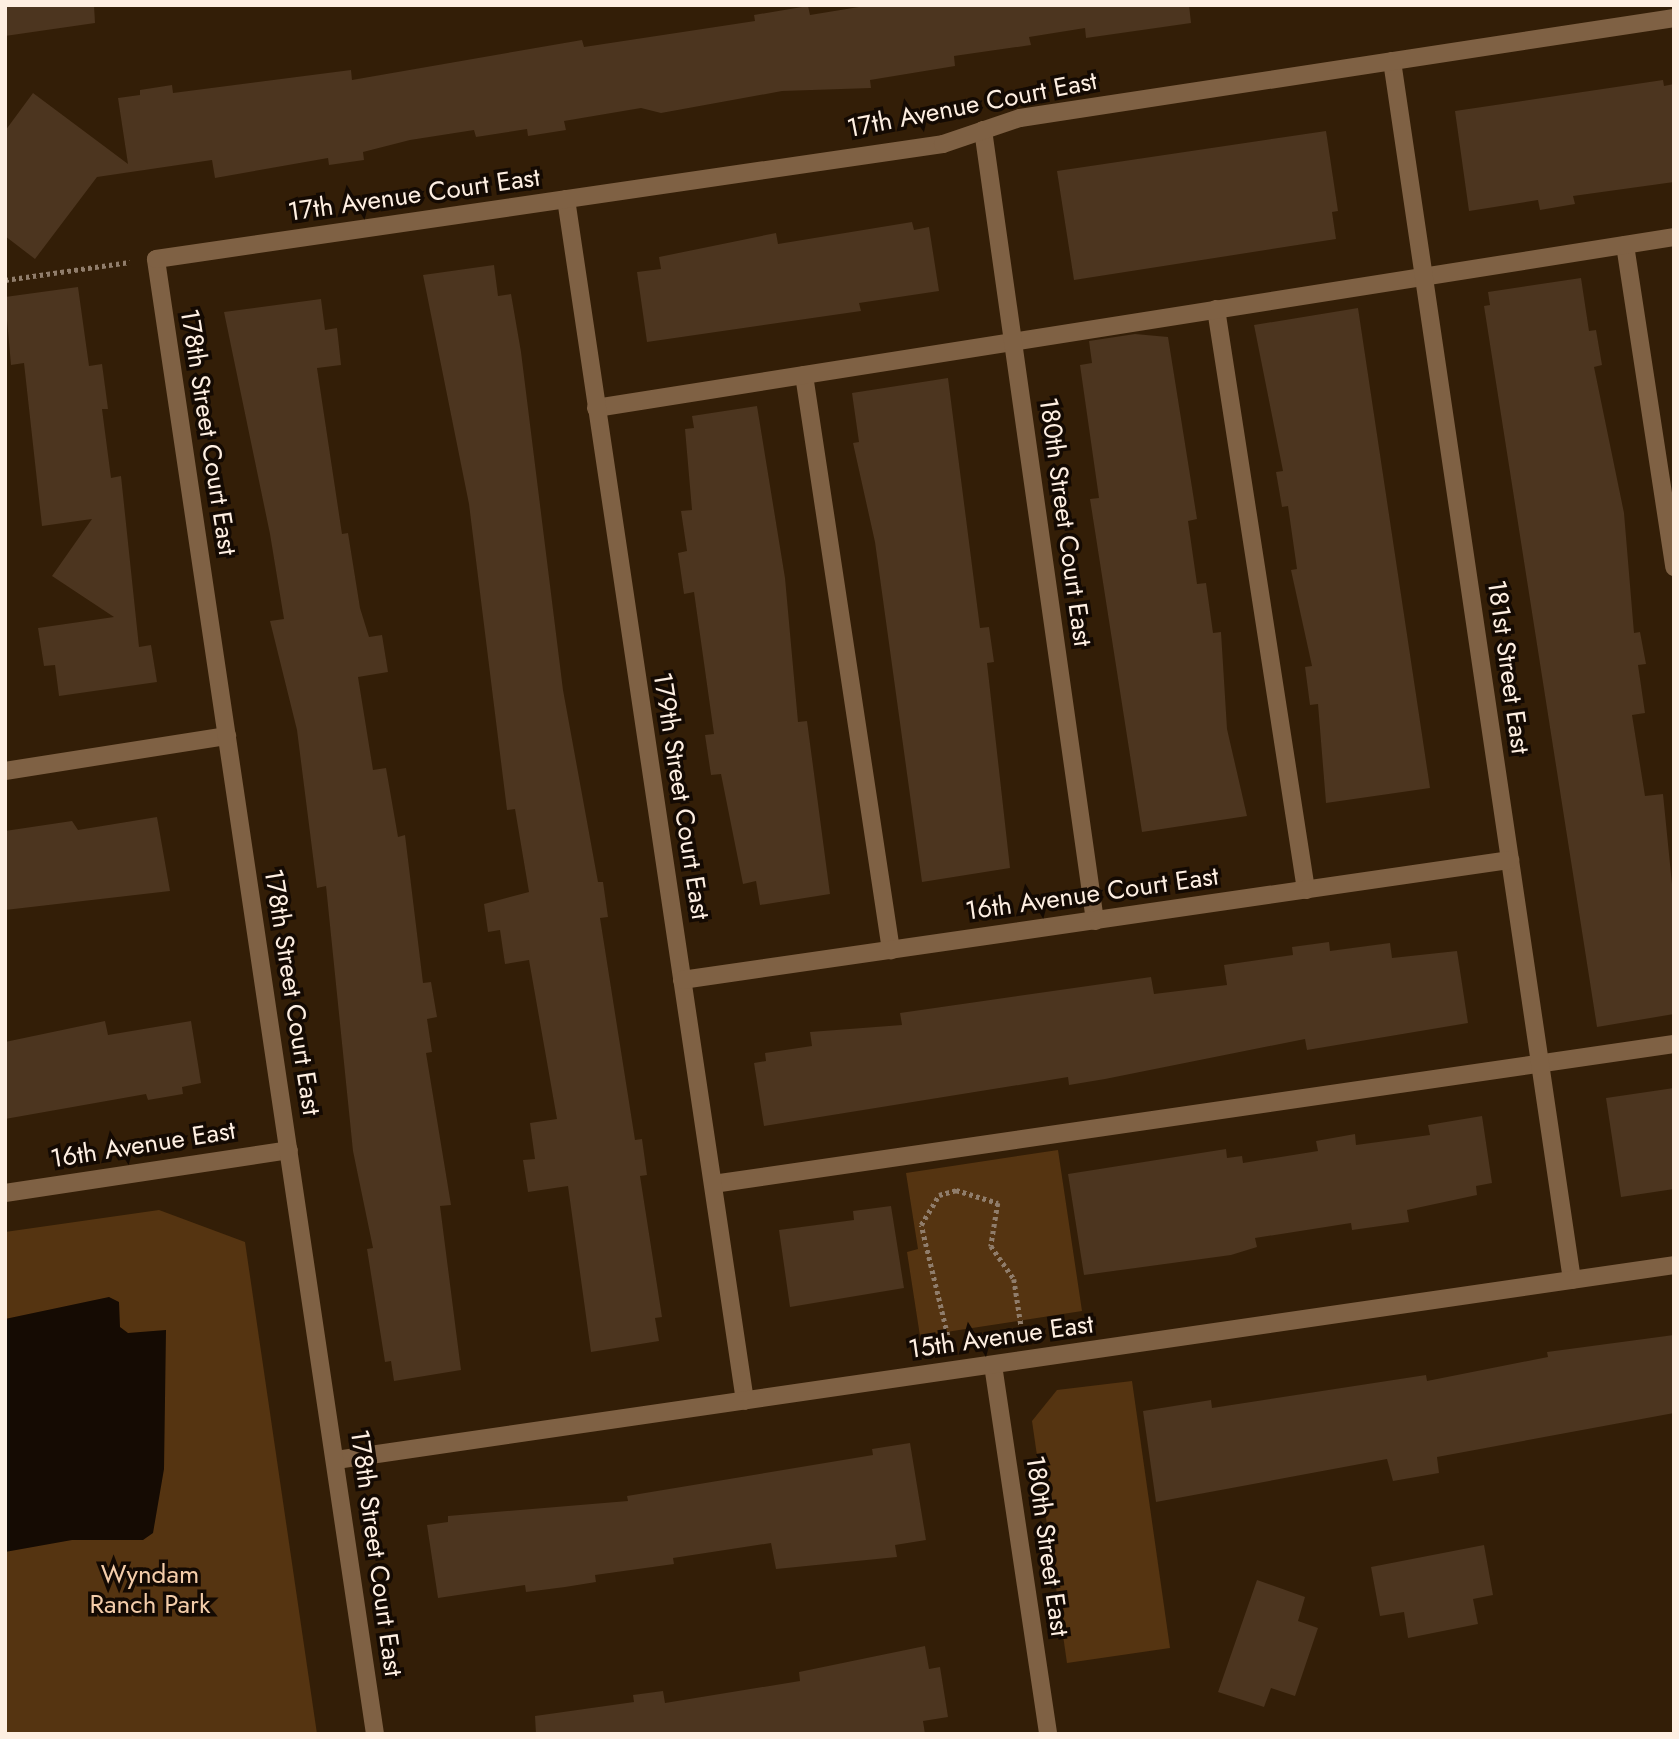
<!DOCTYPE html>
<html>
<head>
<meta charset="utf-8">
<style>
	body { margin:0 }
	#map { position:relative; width:1679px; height:1739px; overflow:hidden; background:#331e07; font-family:Jost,sans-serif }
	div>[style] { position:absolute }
	.green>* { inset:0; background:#553411 }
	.water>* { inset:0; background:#150b03 }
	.building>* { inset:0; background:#4c351f }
	.path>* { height:4.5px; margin-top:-2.25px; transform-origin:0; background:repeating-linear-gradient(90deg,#907d6b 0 3.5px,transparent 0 7px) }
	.lane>* { height:18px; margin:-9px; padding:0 9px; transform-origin:9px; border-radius:9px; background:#7f6144 }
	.street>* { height:18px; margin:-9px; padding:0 9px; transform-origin:9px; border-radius:9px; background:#7f6144 }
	span { translate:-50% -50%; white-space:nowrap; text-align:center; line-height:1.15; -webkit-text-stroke:7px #140a03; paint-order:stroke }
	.street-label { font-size:26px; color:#feefe2 }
	.park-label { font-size:26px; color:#f4cdaa }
	.frame { position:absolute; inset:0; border:7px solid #feefe2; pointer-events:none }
</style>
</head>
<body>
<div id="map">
	<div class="green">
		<i style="clip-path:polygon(1058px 1150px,1082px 1311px,920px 1336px,907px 1252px,918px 1249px,906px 1173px)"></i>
		<i style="clip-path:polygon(159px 1210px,245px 1242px,317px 1734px,5px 1734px,5px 1232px)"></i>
		<i style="clip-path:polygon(1132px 1381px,1170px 1648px,1067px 1663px,1032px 1421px,1057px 1390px)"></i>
	</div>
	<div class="water">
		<i style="clip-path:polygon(109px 1297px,119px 1302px,120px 1327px,128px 1333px,166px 1330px,164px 1469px,153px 1533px,143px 1540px,72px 1540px,5px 1552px,5px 1319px)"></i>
	</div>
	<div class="building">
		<i style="clip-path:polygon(5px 5px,94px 5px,95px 23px,5px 36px)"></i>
		<i style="clip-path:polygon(871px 5px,1189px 5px,1191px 23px,1086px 38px,1085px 28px,1029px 37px,1031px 45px,954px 56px,955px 66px,870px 80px,871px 88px,782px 91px,661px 113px,641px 108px,564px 121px,566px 130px,528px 136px,527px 129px,476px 137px,474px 130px,410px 140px,363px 152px,364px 160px,329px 165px,328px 158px,215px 178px,212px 160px,97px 177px,35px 259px,5px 236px,5px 131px,33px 93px,128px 164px,118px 98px,140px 95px,140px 90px,172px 85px,173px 93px,351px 70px,352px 80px,582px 40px,584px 47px,755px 21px,754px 15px,808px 6px,810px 15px)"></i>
		<i style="clip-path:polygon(1663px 80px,1664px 86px,1674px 84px,1674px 182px,1573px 196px,1575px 204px,1540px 210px,1538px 200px,1469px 211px,1455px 111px)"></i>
		<i style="clip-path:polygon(1326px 131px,1338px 211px,1332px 212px,1336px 239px,1074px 280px,1057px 171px)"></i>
		<i style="clip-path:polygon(912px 222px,914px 230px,929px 227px,939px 291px,859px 303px,861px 311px,647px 342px,637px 272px,661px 269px,659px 257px,776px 233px,778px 244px)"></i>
		<i style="clip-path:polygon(494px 265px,498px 296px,511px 294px,521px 352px,563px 690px,598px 882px,603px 882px,608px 917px,600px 918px,635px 1140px,642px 1139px,647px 1175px,640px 1176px,662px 1317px,655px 1318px,659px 1341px,591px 1352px,568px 1186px,528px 1192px,523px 1160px,535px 1159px,530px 1123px,557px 1119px,529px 960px,505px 964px,500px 930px,488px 932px,484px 904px,529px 892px,515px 809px,507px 810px,469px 504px,423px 275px)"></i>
		<i style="clip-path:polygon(1581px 278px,1589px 331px,1596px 330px,1602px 365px,1594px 367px,1624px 513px,1634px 633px,1640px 632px,1646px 664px,1638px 665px,1645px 713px,1632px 715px,1645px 796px,1663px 794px,1674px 904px,1674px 1014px,1597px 1027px,1484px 306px,1490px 305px,1488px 292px)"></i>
		<i style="clip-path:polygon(78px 287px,89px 366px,102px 364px,108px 409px,102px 409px,111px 478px,121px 476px,139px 647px,151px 645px,157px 682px,59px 696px,55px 665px,44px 666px,38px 628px,114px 617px,52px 576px,92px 519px,42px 526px,24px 363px,11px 365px,5px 297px)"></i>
		<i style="clip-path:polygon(321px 299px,325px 330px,337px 328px,341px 365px,317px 368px,342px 534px,348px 533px,360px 608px,369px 637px,382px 635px,388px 672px,358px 677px,373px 770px,386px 768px,398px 837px,405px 835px,423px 983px,431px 982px,437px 1017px,427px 1019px,432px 1052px,426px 1053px,451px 1205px,440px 1206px,461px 1370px,394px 1381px,391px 1361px,385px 1362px,367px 1249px,373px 1248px,353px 1151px,326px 886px,317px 888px,297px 730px,270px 621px,284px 619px,270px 534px,224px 312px)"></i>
		<i style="clip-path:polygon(1358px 308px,1430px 788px,1326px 803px,1318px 704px,1310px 705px,1305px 667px,1312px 666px,1291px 570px,1297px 569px,1288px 506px,1282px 507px,1276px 472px,1283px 471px,1254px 325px)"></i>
		<i style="clip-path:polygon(1135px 334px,1168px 337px,1197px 519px,1188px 521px,1197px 584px,1206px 583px,1213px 633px,1221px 632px,1227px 729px,1247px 816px,1142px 832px,1090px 499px,1099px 498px,1080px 365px,1092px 363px,1089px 341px)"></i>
		<i style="clip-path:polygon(948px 378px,980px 628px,989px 627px,994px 662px,987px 663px,1010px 868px,922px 882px,875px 542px,853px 443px,859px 442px,852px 393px)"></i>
		<i style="clip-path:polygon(757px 406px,785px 578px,798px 722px,807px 721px,830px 894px,760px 905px,756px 881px,743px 884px,721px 774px,711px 775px,705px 735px,714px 734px,694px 592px,684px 594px,678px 553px,687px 551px,681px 511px,692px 510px,685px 429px,694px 428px,692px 416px)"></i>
		<i style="clip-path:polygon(157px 817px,170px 891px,5px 910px,5px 831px,72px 821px,78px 830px)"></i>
		<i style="clip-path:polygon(1329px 942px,1330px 951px,1390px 943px,1392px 958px,1457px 951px,1468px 1023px,1307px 1050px,1305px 1039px,1105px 1079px,1069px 1085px,1068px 1077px,764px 1126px,754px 1063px,766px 1061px,765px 1053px,812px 1046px,810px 1032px,902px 1025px,900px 1013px,1151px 977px,1154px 994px,1227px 985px,1224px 965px,1293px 955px,1292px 947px)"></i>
		<i style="clip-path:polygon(105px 1021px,108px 1035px,191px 1021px,201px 1083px,182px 1087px,183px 1094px,148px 1100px,146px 1094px,5px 1119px,5px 1042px)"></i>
		<i style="clip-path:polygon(1674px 1088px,1674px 1189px,1621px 1197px,1606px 1098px)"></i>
		<i style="clip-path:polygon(1482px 1116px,1492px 1183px,1476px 1186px,1477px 1195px,1407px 1210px,1409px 1222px,1352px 1230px,1351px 1223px,1255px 1238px,1257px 1247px,1231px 1255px,1084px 1275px,1068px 1174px,1226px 1149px,1227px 1158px,1242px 1156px,1243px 1163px,1318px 1151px,1316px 1141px,1355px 1134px,1356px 1145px,1430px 1135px,1428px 1125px)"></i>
		<i style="clip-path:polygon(891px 1206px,904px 1288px,790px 1307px,779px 1230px,854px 1220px,853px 1211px)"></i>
		<i style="clip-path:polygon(1674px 1335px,1674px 1413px,1437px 1457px,1439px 1473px,1393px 1481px,1387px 1459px,1156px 1502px,1143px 1411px,1211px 1400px,1212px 1408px,1426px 1375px,1427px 1381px,1548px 1357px,1547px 1352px)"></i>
		<i style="clip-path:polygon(910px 1443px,926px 1540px,895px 1545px,897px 1557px,776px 1569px,771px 1543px,673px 1558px,674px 1564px,595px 1575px,596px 1582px,565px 1587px,526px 1592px,525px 1585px,438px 1598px,427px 1525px,448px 1522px,448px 1516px,628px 1501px,627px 1496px,873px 1455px,872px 1449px)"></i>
		<i style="clip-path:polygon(1484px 1545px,1493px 1595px,1473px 1599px,1478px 1624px,1408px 1638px,1404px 1612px,1380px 1616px,1371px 1567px)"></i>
		<i style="clip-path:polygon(1257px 1580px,1305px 1597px,1298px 1621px,1318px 1628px,1295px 1696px,1271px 1688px,1264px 1707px,1218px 1692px)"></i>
		<i style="clip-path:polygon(925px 1646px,929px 1669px,940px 1667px,948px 1717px,923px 1721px,925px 1734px,536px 1734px,535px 1716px,634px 1702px,633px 1695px,663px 1691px,665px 1703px,800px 1681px,799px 1672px)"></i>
	</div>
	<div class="path">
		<i style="left:5px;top:280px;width:126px;rotate:-8.2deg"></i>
		<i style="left:949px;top:1342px;width:120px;rotate:-103.5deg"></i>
		<i style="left:921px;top:1225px;width:35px;rotate:-59deg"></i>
		<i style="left:939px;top:1195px;width:18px;rotate:-16deg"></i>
		<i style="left:956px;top:1190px;width:44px;rotate:17.2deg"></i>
		<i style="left:998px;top:1203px;width:44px;rotate:99.2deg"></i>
		<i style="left:991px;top:1246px;width:40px;rotate:55.1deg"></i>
		<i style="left:1014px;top:1279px;width:53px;rotate:81.3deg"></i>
	</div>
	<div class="lane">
		<i style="left:1625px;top:245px;width:326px;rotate:81.3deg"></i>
		<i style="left:1216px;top:309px;width:588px;rotate:81.19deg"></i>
		<i style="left:804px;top:375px;width:582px;rotate:81.4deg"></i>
		<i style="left:596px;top:408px;width:1091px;rotate:-9.01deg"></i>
		<i style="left:713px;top:1184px;width:971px;rotate:-8.29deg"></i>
	</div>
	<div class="street">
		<i style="left:1392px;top:61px;width:1232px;rotate:81.6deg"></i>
		<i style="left:983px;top:130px;width:799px;rotate:81.94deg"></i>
		<i style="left:566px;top:199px;width:1215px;rotate:81.53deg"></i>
		<i style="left:5px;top:771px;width:225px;rotate:-9deg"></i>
		<i style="left:682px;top:980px;width:837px;rotate:-8.25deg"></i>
		<i style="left:5px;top:1193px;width:287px;rotate:-8.6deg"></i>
		<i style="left:993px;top:1365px;width:373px;rotate:81.5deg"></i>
		<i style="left:336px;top:1460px;width:1352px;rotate:-8.29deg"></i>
		<i style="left:375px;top:1734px;width:1491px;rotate:-98.45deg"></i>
		<i style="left:156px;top:259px;width:795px;rotate:-8.31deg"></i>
		<i style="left:943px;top:144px;width:81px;rotate:-18.7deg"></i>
		<i style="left:1020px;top:118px;width:662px;rotate:-8.69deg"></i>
	</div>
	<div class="street-label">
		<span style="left:972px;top:105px;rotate:-11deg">17th Avenue Court East</span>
		<span style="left:414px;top:195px;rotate:-8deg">17th Avenue Court East</span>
		<span style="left:208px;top:432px;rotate:81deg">178th Street Court East</span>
		<span style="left:1065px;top:522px;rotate:82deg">180th Street Court East</span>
		<span style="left:1508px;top:667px;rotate:82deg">181st Street East</span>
		<span style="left:681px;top:796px;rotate:81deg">179th Street Court East</span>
		<span style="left:1092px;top:894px;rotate:-8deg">16th Avenue Court East</span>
		<span style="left:292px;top:992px;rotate:81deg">178th Street Court East</span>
		<span style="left:143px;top:1145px;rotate:-9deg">16th Avenue East</span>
		<span style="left:1001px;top:1337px;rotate:-8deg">15th Avenue East</span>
		<span style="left:1047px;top:1546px;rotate:82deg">180th Street East</span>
		<span style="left:376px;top:1553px;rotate:82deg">178th Street Court East</span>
	</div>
	<div class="park-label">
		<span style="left:150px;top:1590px">Wyndam<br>Ranch Park</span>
	</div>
	<div class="frame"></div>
</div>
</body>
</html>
